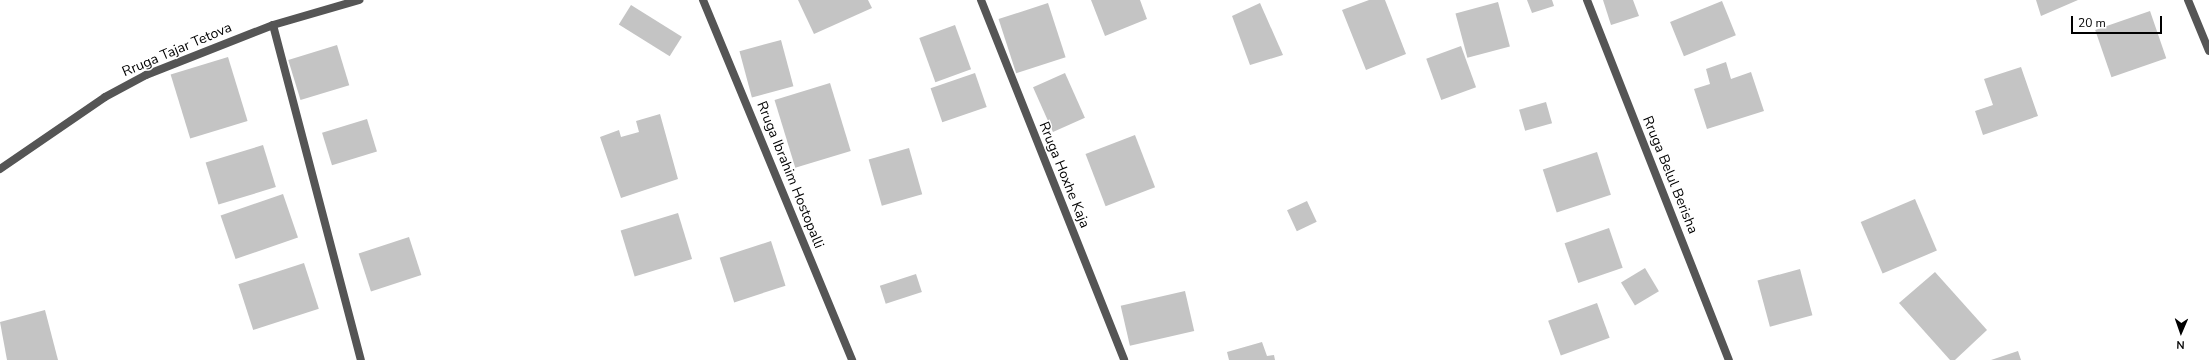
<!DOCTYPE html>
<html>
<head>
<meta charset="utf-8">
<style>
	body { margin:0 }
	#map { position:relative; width:2209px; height:360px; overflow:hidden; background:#fff; font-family:"Nunito Sans",sans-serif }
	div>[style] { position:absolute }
	.building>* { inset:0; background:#c4c4c4; transform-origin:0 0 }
	.minor>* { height:8px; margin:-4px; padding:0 4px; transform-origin:4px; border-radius:4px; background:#555 }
	.tertiary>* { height:8px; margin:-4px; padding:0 4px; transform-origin:4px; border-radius:4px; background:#555 }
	span { translate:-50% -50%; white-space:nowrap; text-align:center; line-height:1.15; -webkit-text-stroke:3px #fff; paint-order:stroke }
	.street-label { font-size:14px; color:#000 }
	.north { position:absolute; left:2161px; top:312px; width:40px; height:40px; -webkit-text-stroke:3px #fff; paint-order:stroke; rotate:182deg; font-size:11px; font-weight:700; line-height:16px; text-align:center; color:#000 }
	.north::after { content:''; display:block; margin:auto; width:14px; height:18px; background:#000; clip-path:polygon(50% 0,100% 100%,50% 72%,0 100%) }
	.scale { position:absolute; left:2071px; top:16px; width:91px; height:18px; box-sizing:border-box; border:2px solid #000; border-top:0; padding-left:5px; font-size:12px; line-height:14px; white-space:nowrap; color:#000; -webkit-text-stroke:3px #fff; paint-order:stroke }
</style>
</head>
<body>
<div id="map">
	<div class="building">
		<i style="clip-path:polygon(798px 0,868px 0,872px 8px,814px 34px)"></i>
		<i style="clip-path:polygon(1091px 0,1140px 0,1147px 19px,1105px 36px)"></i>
		<i style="clip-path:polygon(1369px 0,1385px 0,1406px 54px,1366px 70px,1342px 10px)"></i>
		<i style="clip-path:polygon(1527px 0,1552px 0,1554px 6px,1532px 13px)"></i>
		<i style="clip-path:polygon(1603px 0,1633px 0,1639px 16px,1611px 25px)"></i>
		<i style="clip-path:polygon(2036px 0,2078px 0,2041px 16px)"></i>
		<i style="left:1722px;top:1px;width:37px;height:56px;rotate:68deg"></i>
		<i style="left:1498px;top:2px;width:46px;height:44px;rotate:75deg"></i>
		<i style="left:1048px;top:3px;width:57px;height:52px;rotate:72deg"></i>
		<i style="clip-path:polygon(1260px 3px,1283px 55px,1250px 65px,1232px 16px)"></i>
		<i style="left:631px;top:5px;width:60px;height:23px;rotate:32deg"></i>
		<i style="left:2150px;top:11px;width:50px;height:58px;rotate:71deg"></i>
		<i style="left:955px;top:25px;width:47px;height:38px;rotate:70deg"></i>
		<i style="left:781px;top:40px;width:48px;height:43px;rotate:75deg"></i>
		<i style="left:337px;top:45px;width:42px;height:51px;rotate:73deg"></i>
		<i style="left:1461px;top:46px;width:44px;height:37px;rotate:70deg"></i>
		<i style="left:228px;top:57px;width:67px;height:60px;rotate:73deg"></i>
		<i style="clip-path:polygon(1726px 62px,1731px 79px,1751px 72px,1764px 111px,1707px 129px,1694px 89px,1710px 84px,1706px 69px)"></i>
		<i style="clip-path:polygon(2021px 67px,2038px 116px,1983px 135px,1975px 111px,1993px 105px,1984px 79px)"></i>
		<i style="left:975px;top:73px;width:36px;height:47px;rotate:71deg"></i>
		<i style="left:1065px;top:73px;width:49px;height:35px;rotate:66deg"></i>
		<i style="left:830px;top:83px;width:71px;height:58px;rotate:73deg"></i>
		<i style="left:1546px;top:102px;width:22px;height:28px;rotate:74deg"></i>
		<i style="clip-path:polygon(660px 114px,678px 179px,621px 198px,600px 137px,619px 130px,621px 137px,639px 132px,636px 121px)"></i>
		<i style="left:367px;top:119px;width:34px;height:47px;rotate:73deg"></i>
		<i style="left:1135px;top:135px;width:56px;height:53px;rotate:69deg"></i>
		<i style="left:263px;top:145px;width:44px;height:60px;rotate:73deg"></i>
		<i style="left:909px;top:148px;width:48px;height:42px;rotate:74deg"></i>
		<i style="left:1597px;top:152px;width:45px;height:57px;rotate:72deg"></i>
		<i style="left:283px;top:194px;width:46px;height:66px;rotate:71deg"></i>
		<i style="left:1915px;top:199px;width:56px;height:59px;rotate:67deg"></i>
		<i style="left:1307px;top:201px;width:23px;height:22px;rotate:65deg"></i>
		<i style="left:678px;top:213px;width:48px;height:60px;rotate:73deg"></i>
		<i style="left:1609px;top:228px;width:42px;height:47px;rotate:71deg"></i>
		<i style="left:409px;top:237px;width:40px;height:53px;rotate:72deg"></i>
		<i style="left:771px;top:241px;width:47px;height:54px;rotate:72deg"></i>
		<i style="left:304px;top:263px;width:48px;height:69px;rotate:72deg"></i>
		<i style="left:1645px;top:268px;width:27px;height:28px;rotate:59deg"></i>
		<i style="left:1800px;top:269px;width:48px;height:44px;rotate:75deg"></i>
		<i style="clip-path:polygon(1935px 272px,1987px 330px,1955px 360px,1950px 360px,1899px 303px)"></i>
		<i style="left:916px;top:274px;width:19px;height:38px;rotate:72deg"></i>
		<i style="left:1185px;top:291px;width:41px;height:66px;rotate:77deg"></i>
		<i style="left:1597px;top:303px;width:37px;height:52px;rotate:70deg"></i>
		<i style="clip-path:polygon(45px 310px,58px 360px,7px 360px,0 322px)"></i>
		<i style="clip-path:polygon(1262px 342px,1267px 356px,1274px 355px,1275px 360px,1229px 360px,1227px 352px)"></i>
		<i style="clip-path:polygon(2018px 351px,2021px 360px,1991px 360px)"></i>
	</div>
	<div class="minor">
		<i style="left:703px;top:0;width:390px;rotate:67.5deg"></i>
		<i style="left:981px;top:0;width:387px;rotate:68.3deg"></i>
		<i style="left:2188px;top:0;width:55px;rotate:67.6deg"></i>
		<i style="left:273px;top:25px;width:346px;rotate:75.3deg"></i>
	</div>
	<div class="tertiary">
		<i style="left:1587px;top:0;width:387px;rotate:68.5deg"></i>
		<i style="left:0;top:169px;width:127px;rotate:-34.4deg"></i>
		<i style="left:105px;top:97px;width:47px;rotate:-28.2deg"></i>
		<i style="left:146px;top:75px;width:136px;rotate:-21.5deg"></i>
		<i style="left:273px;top:25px;width:90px;rotate:-16.2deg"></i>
	</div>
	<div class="street-label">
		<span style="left:177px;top:50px;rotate:-23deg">Rruga Tajar Tetova</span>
		<span style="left:790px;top:175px;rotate:68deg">Rruga Ibrahim Hostopalli</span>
		<span style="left:1064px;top:175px;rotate:68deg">Rruga Hoxhe Kaja</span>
		<span style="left:1670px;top:175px;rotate:68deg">Rruga Belul Berisha</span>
	</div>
	<div class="north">N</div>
	<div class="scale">20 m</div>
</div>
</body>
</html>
